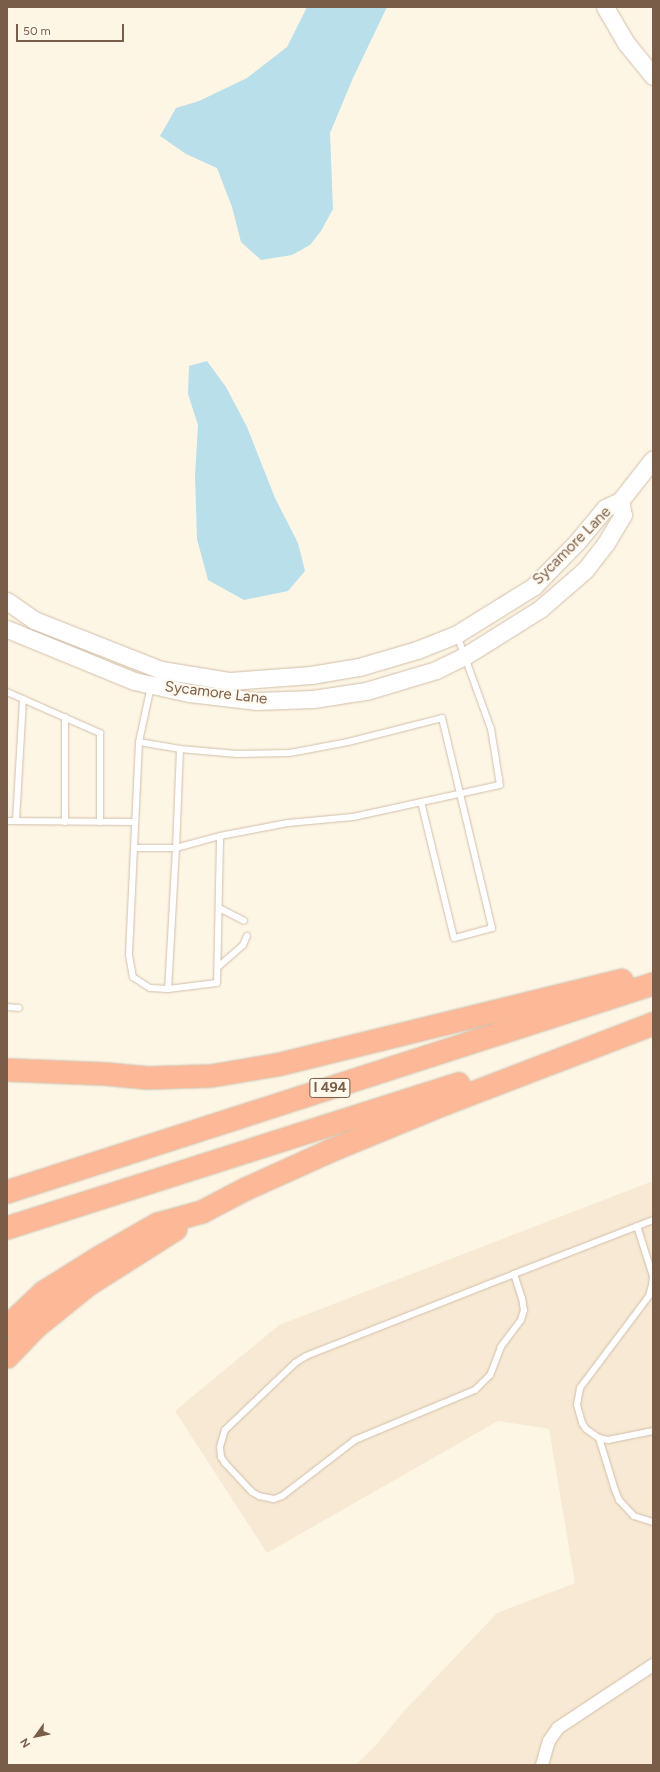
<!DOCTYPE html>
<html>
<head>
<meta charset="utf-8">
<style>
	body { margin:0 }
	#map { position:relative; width:660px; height:1772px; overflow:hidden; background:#fef6e5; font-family:Figtree,sans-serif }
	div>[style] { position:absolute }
	.residential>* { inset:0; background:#f7e9d3 }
	.water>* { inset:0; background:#b8dfea }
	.roads { filter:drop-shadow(0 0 1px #d1beaa) drop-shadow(0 0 1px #d1beaa) }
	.lane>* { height:6px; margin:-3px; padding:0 3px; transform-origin:3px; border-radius:3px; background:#fff }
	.street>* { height:12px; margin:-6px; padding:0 6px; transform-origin:6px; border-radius:6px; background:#fff }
	.secondary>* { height:17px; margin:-8.5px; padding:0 8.5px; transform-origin:8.5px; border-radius:8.5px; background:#fff }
	.highway>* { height:22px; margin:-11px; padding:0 11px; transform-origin:11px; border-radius:11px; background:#fdb897 }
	span { translate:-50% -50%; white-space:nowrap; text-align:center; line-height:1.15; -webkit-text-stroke:4px #fff9ee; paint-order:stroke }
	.shield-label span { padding:1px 3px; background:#fff9ee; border:1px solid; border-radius:3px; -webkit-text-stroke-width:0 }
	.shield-label { font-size:14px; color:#7a5d48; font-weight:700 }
	.street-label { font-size:15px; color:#7a5d48 }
	.frame { position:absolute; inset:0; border:8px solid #7a5d48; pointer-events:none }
	.north { position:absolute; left:16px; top:1716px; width:40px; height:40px; -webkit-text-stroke:3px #fff9ee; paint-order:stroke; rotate:237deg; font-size:11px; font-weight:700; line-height:16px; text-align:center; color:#7a5d48 }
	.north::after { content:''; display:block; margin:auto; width:14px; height:18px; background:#7a5d48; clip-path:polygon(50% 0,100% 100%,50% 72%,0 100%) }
	.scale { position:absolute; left:16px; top:24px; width:108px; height:18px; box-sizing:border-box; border:2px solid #7a5d48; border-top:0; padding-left:5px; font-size:12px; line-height:14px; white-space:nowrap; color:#7a5d48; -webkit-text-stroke:3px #fff9ee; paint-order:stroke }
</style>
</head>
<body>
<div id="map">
	<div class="residential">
		<i style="clip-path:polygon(653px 1181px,653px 1765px,356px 1765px,377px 1744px,405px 1710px,497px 1613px,575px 1583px,549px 1429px,498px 1421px,267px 1553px,175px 1411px,279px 1325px)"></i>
	</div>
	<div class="water">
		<i style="clip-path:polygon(307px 7px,387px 7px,353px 78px,330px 133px,333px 209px,321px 231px,310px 245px,292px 255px,261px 260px,241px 242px,232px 207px,217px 168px,186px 154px,160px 136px,176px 108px,199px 101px,247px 78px,287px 47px)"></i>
		<i style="clip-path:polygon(207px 361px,226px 387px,247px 427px,275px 498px,298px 543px,305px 571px,288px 591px,244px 600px,208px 580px,197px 539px,195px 476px,198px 425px,188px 394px,189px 366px)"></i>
	</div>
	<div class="roads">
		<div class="lane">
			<i style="left:151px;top:686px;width:57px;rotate:102.1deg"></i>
			<i style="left:139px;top:742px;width:42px;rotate:9.7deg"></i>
			<i style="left:180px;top:749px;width:99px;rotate:92.3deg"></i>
			<i style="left:176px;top:848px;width:46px;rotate:-15.3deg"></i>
			<i style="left:220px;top:836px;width:69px;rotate:-10.8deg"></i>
			<i style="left:288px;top:823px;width:65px;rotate:-5.3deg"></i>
			<i style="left:353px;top:817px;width:150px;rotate:-12.3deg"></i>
			<i style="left:500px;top:785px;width:57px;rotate:-99.1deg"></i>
			<i style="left:491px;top:729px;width:100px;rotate:-109.9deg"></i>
			<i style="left:7px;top:692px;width:102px;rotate:23.8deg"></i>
			<i style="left:100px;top:733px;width:89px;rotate:90deg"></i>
			<i style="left:139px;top:742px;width:213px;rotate:92.7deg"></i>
			<i style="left:129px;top:955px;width:22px;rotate:80deg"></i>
			<i style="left:133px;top:977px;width:20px;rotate:33deg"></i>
			<i style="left:150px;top:988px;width:18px;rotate:3deg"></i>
			<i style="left:180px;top:749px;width:57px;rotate:5deg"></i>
			<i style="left:237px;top:754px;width:53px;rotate:-1.1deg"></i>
			<i style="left:290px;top:753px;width:59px;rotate:-10.7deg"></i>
			<i style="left:348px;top:742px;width:97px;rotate:-14.3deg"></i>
			<i style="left:442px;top:718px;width:216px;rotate:76.6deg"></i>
			<i style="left:492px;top:928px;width:39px;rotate:165deg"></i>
			<i style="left:454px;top:938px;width:140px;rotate:-103.6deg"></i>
			<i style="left:7px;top:821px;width:128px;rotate:0.4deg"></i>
			<i style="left:16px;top:821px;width:122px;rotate:-86.7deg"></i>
			<i style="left:65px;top:822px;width:105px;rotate:-90deg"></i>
			<i style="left:134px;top:848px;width:42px"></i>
			<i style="left:176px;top:848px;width:141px;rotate:93.2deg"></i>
			<i style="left:168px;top:989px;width:49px;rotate:-7deg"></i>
			<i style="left:217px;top:983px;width:147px;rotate:-88.8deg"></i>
			<i style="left:219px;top:908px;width:28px;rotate:27deg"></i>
			<i style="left:218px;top:967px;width:33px;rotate:-41deg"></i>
			<i style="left:243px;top:945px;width:10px;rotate:-66deg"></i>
			<i style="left:7px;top:1007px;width:12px;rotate:5deg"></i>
			<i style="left:637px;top:1226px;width:52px;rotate:72.3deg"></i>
			<i style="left:653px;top:1276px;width:9px;rotate:96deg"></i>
			<i style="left:652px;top:1285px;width:11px;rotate:105deg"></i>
			<i style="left:649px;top:1296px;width:115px;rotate:126.9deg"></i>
			<i style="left:580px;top:1388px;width:17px;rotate:100deg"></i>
			<i style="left:577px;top:1405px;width:19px;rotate:74deg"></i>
			<i style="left:582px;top:1423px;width:7px;rotate:56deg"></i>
			<i style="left:586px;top:1429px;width:16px;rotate:35deg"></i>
			<i style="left:599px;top:1438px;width:9px;rotate:13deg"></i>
			<i style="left:608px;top:1440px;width:46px;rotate:-11.3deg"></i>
			<i style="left:514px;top:1274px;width:25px;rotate:72deg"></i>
			<i style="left:522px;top:1298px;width:12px;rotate:81deg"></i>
			<i style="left:524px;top:1310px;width:10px;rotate:107deg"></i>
			<i style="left:521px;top:1320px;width:34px;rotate:127deg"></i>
			<i style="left:501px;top:1347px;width:30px;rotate:111deg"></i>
			<i style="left:490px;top:1375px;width:21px;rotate:135deg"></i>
			<i style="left:475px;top:1390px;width:130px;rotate:157.4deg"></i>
			<i style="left:355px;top:1440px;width:92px;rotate:142.5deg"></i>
			<i style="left:282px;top:1496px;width:9px;rotate:159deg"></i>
			<i style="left:274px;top:1499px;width:15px;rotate:-169deg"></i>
			<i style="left:259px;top:1496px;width:8px;rotate:-150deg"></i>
			<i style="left:252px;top:1492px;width:40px;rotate:-133deg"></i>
			<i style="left:225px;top:1463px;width:7px;rotate:-124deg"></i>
			<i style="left:221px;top:1457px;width:10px;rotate:-96deg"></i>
			<i style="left:220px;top:1447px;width:18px;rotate:-74deg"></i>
			<i style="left:225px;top:1430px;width:97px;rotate:-43.7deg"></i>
			<i style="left:295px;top:1363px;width:13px;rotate:-32deg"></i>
			<i style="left:306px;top:1356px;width:193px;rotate:-21.5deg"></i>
			<i style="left:486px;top:1285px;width:30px;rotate:-21deg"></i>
			<i style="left:514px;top:1274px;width:149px;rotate:-21.2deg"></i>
			<i style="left:599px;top:1438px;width:54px;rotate:72.9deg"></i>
			<i style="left:615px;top:1490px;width:11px;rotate:68deg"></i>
			<i style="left:619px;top:1500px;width:22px;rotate:47deg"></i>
			<i style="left:634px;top:1516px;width:20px;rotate:18deg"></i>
		</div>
		<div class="street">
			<i style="left:542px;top:1765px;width:25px;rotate:-74deg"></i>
			<i style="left:549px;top:1741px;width:16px;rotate:-55deg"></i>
			<i style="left:558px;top:1728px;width:114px;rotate:-33.6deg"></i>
		</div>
		<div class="secondary">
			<i style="left:605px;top:7px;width:42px;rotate:59.7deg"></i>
			<i style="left:626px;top:43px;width:43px;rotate:50.7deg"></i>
			<i style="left:7px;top:601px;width:33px;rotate:35deg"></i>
			<i style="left:34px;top:620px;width:136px;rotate:21.5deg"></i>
			<i style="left:161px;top:670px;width:70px;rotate:9.1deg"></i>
			<i style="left:230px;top:681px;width:81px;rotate:-4.2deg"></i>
			<i style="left:311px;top:675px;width:49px;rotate:-9.5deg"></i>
			<i style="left:359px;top:667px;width:60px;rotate:-16.3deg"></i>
			<i style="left:417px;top:650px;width:43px;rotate:-21.8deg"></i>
			<i style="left:457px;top:634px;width:91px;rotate:-31.9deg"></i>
			<i style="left:534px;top:586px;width:62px;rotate:-45.7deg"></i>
			<i style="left:577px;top:542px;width:44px;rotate:-50.5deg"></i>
			<i style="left:605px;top:508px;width:17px;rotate:-25deg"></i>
			<i style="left:620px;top:501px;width:53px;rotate:-51.8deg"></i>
			<i style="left:7px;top:629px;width:137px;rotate:22.3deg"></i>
			<i style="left:134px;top:681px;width:56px;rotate:12.3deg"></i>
			<i style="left:189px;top:693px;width:67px;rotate:6.8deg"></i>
			<i style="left:256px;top:701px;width:57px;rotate:-2deg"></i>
			<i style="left:313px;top:699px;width:54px;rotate:-8.6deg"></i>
			<i style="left:366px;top:691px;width:73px;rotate:-16.7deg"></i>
			<i style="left:436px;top:670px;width:32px;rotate:-26deg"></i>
			<i style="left:465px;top:656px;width:89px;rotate:-32.1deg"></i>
			<i style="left:540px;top:609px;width:60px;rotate:-40.9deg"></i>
			<i style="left:585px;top:570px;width:34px;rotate:-52deg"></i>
			<i style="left:606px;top:543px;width:33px;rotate:-59deg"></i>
			<i style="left:623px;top:515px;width:14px;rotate:-102deg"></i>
		</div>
		<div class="highway">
			<i style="left:7px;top:1070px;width:98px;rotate:2.3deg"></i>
			<i style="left:105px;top:1074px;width:43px;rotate:5.3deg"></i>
			<i style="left:148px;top:1078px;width:63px;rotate:-1.8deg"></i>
			<i style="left:211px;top:1076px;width:67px;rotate:-9.5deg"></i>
			<i style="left:277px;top:1065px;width:355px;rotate:-13.8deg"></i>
			<i style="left:7px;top:1192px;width:679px;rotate:-17.85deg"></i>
			<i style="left:7px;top:1228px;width:474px;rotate:-17.7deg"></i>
			<i style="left:7px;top:1327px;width:51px;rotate:-43.4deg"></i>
			<i style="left:44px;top:1292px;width:66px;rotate:-32deg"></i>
			<i style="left:100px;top:1257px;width:67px;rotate:-29.6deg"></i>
			<i style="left:158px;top:1224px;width:46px;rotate:-15.3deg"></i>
			<i style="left:202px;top:1212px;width:50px;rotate:-27.6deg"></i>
			<i style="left:246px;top:1189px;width:92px;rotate:-24.3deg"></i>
			<i style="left:330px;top:1151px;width:126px;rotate:-22.3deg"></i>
			<i style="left:447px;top:1103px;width:221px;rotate:-21deg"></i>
			<i style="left:7px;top:1357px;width:42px;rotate:-46deg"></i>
			<i style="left:36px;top:1327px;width:67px;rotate:-38.9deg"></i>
			<i style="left:88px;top:1285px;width:104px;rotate:-32.5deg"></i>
		</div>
	</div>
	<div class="shield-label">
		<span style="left:330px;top:1088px">I 494</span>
	</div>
	<div class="street-label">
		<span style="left:572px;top:546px;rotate:-45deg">Sycamore Lane</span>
		<span style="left:216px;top:693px;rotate:7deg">Sycamore Lane</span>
	</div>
	<div class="frame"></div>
	<div class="north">N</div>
	<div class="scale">50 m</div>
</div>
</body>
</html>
